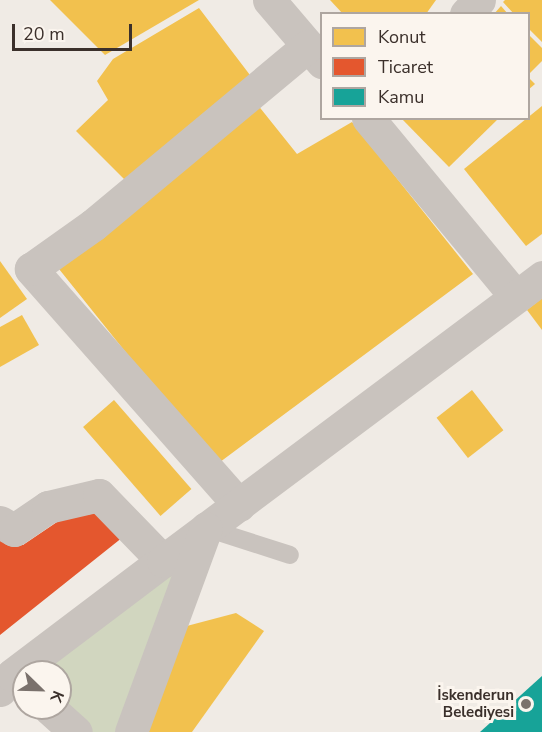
<!DOCTYPE html>
<html>
<head>
<meta charset="utf-8">
<style>
	body { margin:0 }
	#map { position:relative; width:542px; height:732px; overflow:hidden; background:#f0ebe5; font-family:"Nunito Sans",sans-serif }
	div>[style] { position:absolute }
	.green>* { inset:0; background:#d1d6bf }
	.homes>* { inset:0; background:#f2c14e; transform-origin:0 0 }
	.shops>* { inset:0; background:#e4572e }
	.public>* { inset:0; background:#17a398 }
	.service>* { height:18px; margin:-9px; padding:0 9px; transform-origin:9px; border-radius:9px; background:#c9c3be }
	.minor>* { height:33px; margin:-16.5px; padding:0 16.5px; transform-origin:16.5px; border-radius:16.5px; background:#c9c3be }
	.dots>* { width:16px; height:16px; translate:-50% -50%; box-sizing:border-box; border:3px solid #fbf5ee; border-radius:50% }
	span { translate:-50% -50%; white-space:nowrap; text-align:center; line-height:1.15; -webkit-text-stroke:6px #fbf5ee; paint-order:stroke }
	.poi-label { font-size:15px; color:#3b302b; font-weight:700 }
	.right { translate:-100% -50%; text-align:right }
	.legend { position:absolute; left:320px; top:12px; width:210px; height:108px; box-sizing:border-box; background:#fbf5ee; border:2px solid #aea6a0; margin:0; padding:8px 10px; list-style:none; font-size:18px; color:#3b302b }
	.legend li { display:flex; align-items:center; gap:12px; height:30px }
	.legend b { width:30px; border:2px solid #aea6a0 }
	.north { position:absolute; left:12px; top:660px; width:60px; height:60px; box-sizing:border-box; background:#fbf5ee; border:2px solid #aea6a0; border-radius:50%; rotate:113deg; font-size:16px; font-weight:700; line-height:24px; text-align:center; color:#3b302b }
	.north::after { content:''; display:block; margin:auto; width:21px; height:27px; background:#7a716c; clip-path:polygon(50% 0,100% 100%,50% 72%,0 100%) }
	.scale { position:absolute; left:12px; top:24px; width:120px; height:27px; box-sizing:border-box; border:3px solid #3b302b; border-top:0; padding-left:8px; font-size:18px; line-height:21px; white-space:nowrap; color:#3b302b; -webkit-text-stroke:4px #fbf5ee; paint-order:stroke }
</style>
</head>
<body>
<div id="map">
	<div class="green">
		<i style="clip-path:polygon(186px 556px,121px 732px,92px 732px,60px 704px,60px 672px,31px 672px)"></i>
	</div>
	<div class="homes">
		<i style="clip-path:polygon(50px 0,199px 0,105px 55px)"></i>
		<i style="clip-path:polygon(330px 0,436px 0,426px 14px,343px 14px)"></i>
		<i style="clip-path:polygon(505px 0,542px 0,542px 42px,528px 28px,528px 14px,514px 14px,503px 2px)"></i>
		<i style="clip-path:polygon(501px 6px,508px 14px,494px 14px)"></i>
		<i style="clip-path:polygon(199px 8px,253px 79px,127px 182px,76px 131px,108px 100px,97px 81px,113px 59px)"></i>
		<i style="clip-path:polygon(528px 34px,542px 48px,542px 61px,530px 73px)"></i>
		<i style="clip-path:polygon(528px 77px,535px 84px,528px 90px)"></i>
		<i style="clip-path:polygon(257px 104px,297px 154px,352px 122px,473px 274px,216px 465px,59px 269px)"></i>
		<i style="clip-path:polygon(542px 106px,542px 234px,526px 246px,464px 169px)"></i>
		<i style="clip-path:polygon(401px 118px,499px 118px,449px 167px)"></i>
		<i style="clip-path:polygon(0 261px,27px 299px,0 318px)"></i>
		<i style="clip-path:polygon(542px 298px,542px 330px,527px 310px)"></i>
		<i style="clip-path:polygon(22px 315px,39px 345px,0 367px,0 327px)"></i>
		<i style="left:472px;top:390px;width:51px;height:45px;rotate:52deg"></i>
		<i style="left:114px;top:400px;width:118px;height:41px;rotate:49deg"></i>
		<i style="clip-path:polygon(236px 613px,264px 631px,192px 732px,144px 732px,183px 627px)"></i>
	</div>
	<div class="shops">
		<i style="clip-path:polygon(96px 513px,123px 537px,0 635px,0 538px,23px 545px,60px 520px)"></i>
	</div>
	<div class="public">
		<i style="clip-path:polygon(542px 676px,542px 732px,480px 732px)"></i>
	</div>
	<div class="service">
		<i style="left:206px;top:528px;width:88px;rotate:17.8deg"></i>
	</div>
	<div class="minor">
		<i style="left:269px;top:0;width:82px;rotate:49.5deg"></i>
		<i style="left:466px;top:14px;width:19px;rotate:-47deg"></i>
		<i style="left:368px;top:118px;width:232px;rotate:50.4deg"></i>
		<i style="left:239px;top:505px;width:315px;rotate:-131.4deg"></i>
		<i style="left:31px;top:269px;width:76px;rotate:-35.4deg"></i>
		<i style="left:93px;top:225px;width:280px;rotate:-39.8deg"></i>
		<i style="left:0;top:522px;width:16px;rotate:30deg"></i>
		<i style="left:14px;top:530px;width:41px;rotate:-34.1deg"></i>
		<i style="left:48px;top:507px;width:52px;rotate:-13.2deg"></i>
		<i style="left:99px;top:495px;width:92px;rotate:45.9deg"></i>
		<i style="left:0;top:690px;width:19px;rotate:-51deg"></i>
		<i style="left:12px;top:675px;width:189px;rotate:-37.1deg"></i>
		<i style="left:163px;top:561px;width:474px;rotate:-36.8deg"></i>
		<i style="left:49px;top:708px;width:36px;rotate:42deg"></i>
		<i style="left:131px;top:732px;width:217px;rotate:-69.8deg"></i>
	</div>
	<div class="dots">
		<i style="left:526px;top:704px;background:#7a716c"></i>
	</div>
	<div class="poi-label">
		<span class="right" style="left:514px;top:704px">İskenderun<br>Belediyesi</span>
	</div>
	<ul class="legend">
	<li><b style="height:16px;background:#f2c14e"></b>Konut</li>
	<li><b style="height:16px;background:#e4572e"></b>Ticaret</li>
	<li><b style="height:16px;background:#17a398"></b>Kamu</li>
	</ul>
	<div class="north">K</div>
	<div class="scale">20 m</div>
</div>
</body>
</html>
